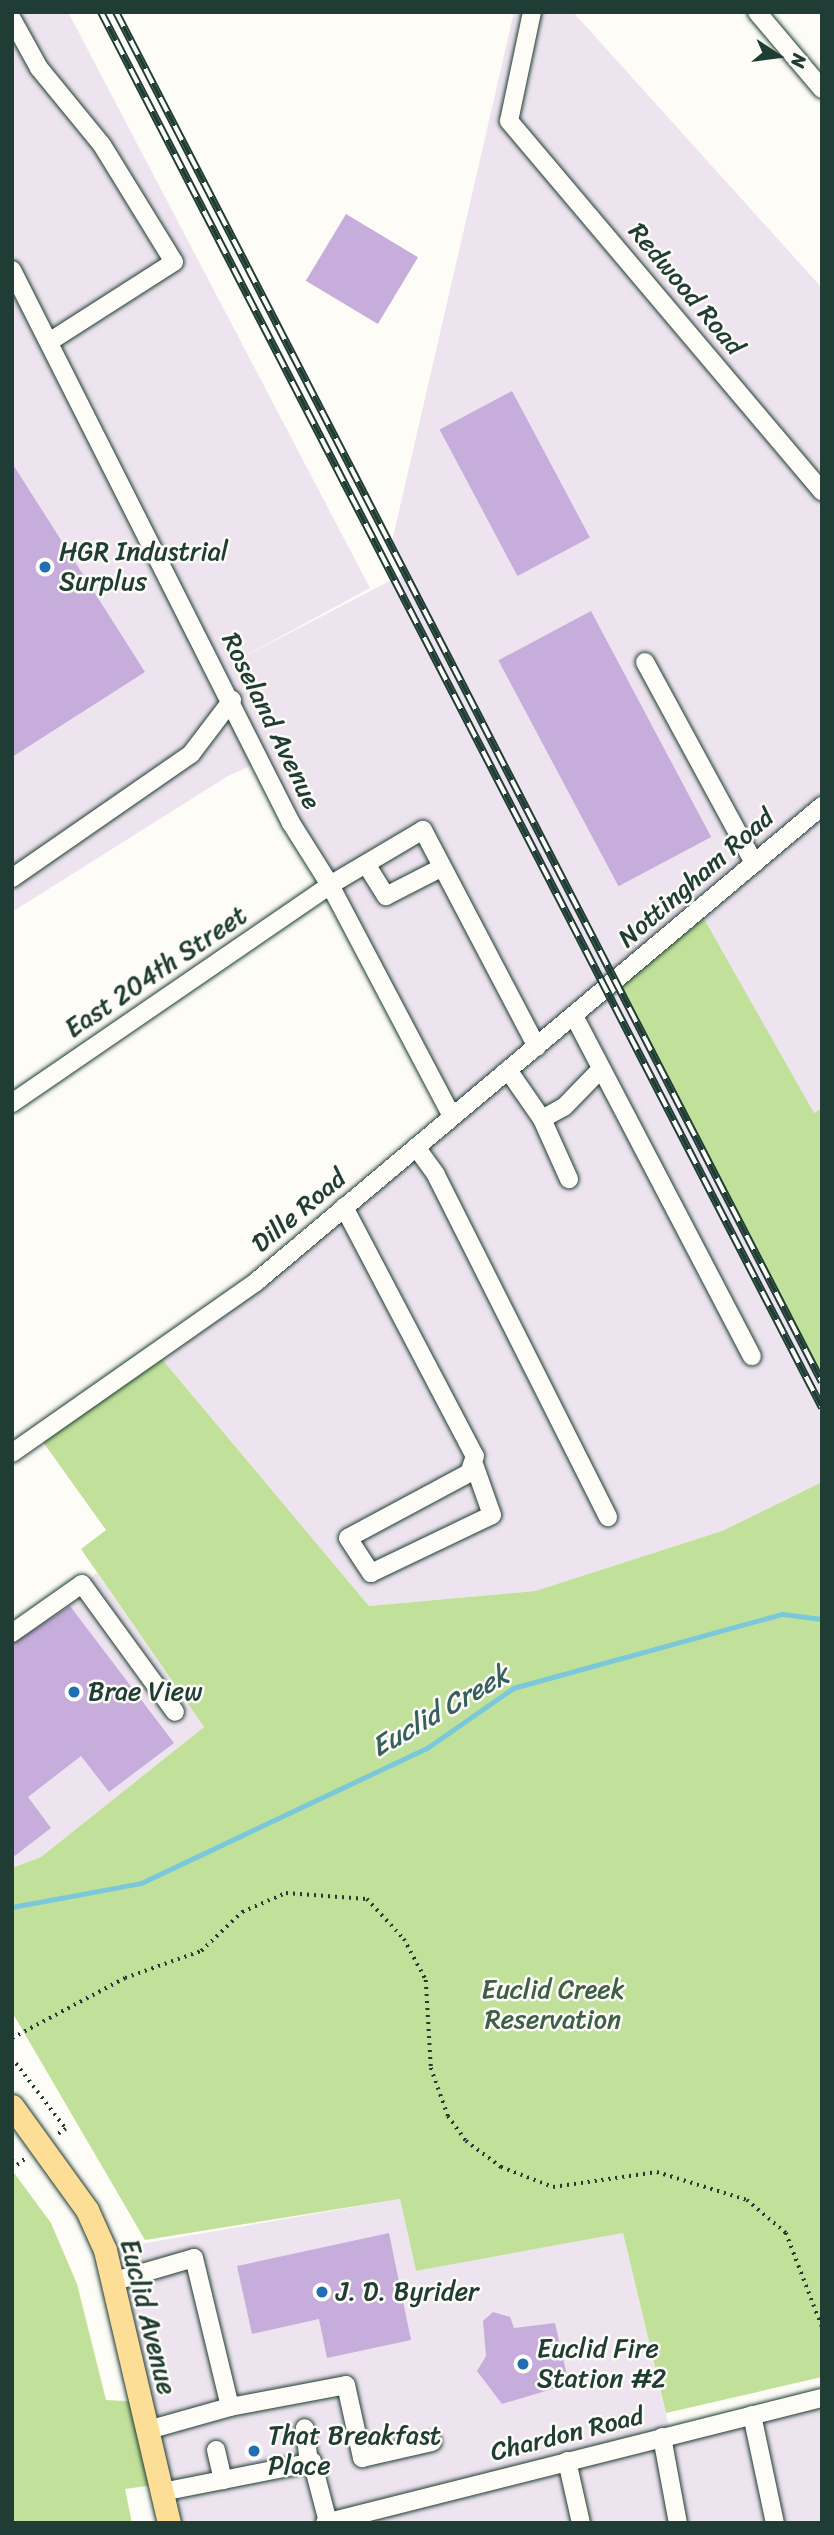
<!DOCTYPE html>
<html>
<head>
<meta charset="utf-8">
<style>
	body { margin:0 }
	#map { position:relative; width:834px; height:2535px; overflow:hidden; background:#fdfcf7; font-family:Sriracha,sans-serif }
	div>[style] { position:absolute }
	.built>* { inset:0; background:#ede4ef }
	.green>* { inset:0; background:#c1e19a }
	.stream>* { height:5px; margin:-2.5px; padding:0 2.5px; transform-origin:2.5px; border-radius:2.5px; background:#7bc8da }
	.building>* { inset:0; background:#c7addc; transform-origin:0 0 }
	.path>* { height:3.5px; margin-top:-1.75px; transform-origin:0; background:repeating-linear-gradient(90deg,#1f3d34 0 2px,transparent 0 7px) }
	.roads { filter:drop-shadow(0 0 2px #1f3d34) drop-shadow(0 0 2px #1f3d34) }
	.minor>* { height:18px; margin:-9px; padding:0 9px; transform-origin:9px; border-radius:9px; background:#fdfcf7 }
	.major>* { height:23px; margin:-11.5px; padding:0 11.5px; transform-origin:11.5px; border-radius:11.5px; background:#fdde96 }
	.rail>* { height:8px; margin-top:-4px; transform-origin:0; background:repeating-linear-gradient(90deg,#fdfcf7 0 16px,#1f3d34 0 32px); box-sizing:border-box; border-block:2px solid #1f3d34 }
	.dots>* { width:19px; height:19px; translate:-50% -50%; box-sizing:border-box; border:4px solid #fdfcf7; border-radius:50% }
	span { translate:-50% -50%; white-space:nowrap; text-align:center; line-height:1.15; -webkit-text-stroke:5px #fdfcf7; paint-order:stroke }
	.street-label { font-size:26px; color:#1f3d34 }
	.poi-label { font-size:26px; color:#1f3d34 }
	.left { translate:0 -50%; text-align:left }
	.park-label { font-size:26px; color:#3f5e48 }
	.water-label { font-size:28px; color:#36605e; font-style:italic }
	.frame { position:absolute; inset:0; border:14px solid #1f3d34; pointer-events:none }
	.north { position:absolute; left:743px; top:21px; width:70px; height:70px; -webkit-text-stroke:5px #fdfcf7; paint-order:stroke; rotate:103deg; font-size:19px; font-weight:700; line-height:28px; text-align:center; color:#1f3d34 }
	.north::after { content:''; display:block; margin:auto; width:24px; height:32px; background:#1f3d34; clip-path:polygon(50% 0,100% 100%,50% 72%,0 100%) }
</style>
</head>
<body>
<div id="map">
	<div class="built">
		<i style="clip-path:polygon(12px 12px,68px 12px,370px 588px,230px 664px,405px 573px,391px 546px,514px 12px,573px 12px,822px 288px,822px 1108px,814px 1113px,615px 982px,822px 1382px,822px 1482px,722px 1531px,535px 1591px,369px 1606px,156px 1352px,452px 1117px,261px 761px,228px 776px,12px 912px)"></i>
		<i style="clip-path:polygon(97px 1573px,204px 1727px,41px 1857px,12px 1868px,12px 1633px)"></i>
		<i style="clip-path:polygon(400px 2199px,416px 2271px,623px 2233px,671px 2435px,822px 2398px,822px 2523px,169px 2523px,105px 2250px)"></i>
	</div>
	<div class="green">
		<i style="clip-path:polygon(699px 910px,814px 1113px,822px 1108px,822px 1382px,615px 982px)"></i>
		<i style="clip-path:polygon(156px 1352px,369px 1606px,535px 1591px,722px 1531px,822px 1482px,822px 2377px,666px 2413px,623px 2233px,416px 2271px,400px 2199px,145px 2240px,12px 2012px,12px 1868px,41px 1857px,204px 1727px,81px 1549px,106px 1530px,38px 1435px)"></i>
		<i style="clip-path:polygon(12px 2170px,51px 2223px,77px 2284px,106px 2400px,143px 2402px,161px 2484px,125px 2489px,132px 2523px,12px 2523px)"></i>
	</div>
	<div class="stream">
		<i style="left:12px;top:1907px;width:131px;rotate:-10.5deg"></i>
		<i style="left:141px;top:1883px;width:316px;rotate:-25.3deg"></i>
		<i style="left:427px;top:1748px;width:105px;rotate:-34.9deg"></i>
		<i style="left:513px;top:1688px;width:279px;rotate:-15.4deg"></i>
		<i style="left:782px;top:1614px;width:40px;rotate:7.1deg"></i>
	</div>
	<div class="building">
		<i style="left:346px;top:214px;width:84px;height:78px;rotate:31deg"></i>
		<i style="left:512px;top:391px;width:166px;height:82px;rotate:62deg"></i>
		<i style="clip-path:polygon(12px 463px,145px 672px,12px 757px)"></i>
		<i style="left:591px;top:611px;width:256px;height:105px;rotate:62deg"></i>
		<i style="clip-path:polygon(70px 1606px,174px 1743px,109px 1792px,81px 1756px,28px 1797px,51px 1828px,12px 1858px,12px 1644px)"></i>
		<i style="clip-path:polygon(389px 2233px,411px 2340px,327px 2358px,319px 2319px,252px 2334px,237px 2266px)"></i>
		<i style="clip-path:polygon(493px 2312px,510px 2317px,514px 2328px,555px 2323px,569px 2384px,502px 2404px,477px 2371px,486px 2356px,483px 2321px)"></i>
	</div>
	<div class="path">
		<i style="left:12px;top:2038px;width:128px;rotate:-28deg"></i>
		<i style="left:125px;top:1978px;width:81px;rotate:-19.6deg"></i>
		<i style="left:201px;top:1951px;width:57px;rotate:-43.6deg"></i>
		<i style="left:242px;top:1912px;width:48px;rotate:-23.4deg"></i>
		<i style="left:286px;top:1893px;width:81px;rotate:4.2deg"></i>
		<i style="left:367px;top:1899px;width:54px;rotate:47.2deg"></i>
		<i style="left:404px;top:1939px;width:47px;rotate:61.8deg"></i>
		<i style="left:426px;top:1980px;width:88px;rotate:86.7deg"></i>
		<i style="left:431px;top:2068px;width:51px;rotate:70.5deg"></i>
		<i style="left:448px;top:2116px;width:31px;rotate:54deg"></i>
		<i style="left:466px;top:2141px;width:44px;rotate:36.6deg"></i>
		<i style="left:501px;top:2167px;width:56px;rotate:21deg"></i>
		<i style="left:553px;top:2187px;width:105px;rotate:-8.2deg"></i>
		<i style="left:657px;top:2172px;width:94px;rotate:17.3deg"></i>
		<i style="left:747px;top:2200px;width:51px;rotate:40.2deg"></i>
		<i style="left:786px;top:2233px;width:101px;rotate:69deg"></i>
		<i style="left:12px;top:2058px;width:89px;rotate:52.7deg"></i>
		<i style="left:66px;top:2129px;width:11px;rotate:146deg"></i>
		<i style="left:12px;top:2160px;width:7px;rotate:45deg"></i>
		<i style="left:17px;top:2165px;width:11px;rotate:-38deg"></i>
	</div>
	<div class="roads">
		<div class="minor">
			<i style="left:532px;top:12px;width:111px;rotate:101.9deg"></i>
			<i style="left:509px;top:121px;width:485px;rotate:49.8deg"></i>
			<i style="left:757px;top:12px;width:101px;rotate:49.8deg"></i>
			<i style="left:12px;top:19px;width:56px;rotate:61.1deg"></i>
			<i style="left:39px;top:68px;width:99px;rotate:50.7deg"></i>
			<i style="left:102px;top:145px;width:137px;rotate:58.4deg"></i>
			<i style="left:174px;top:262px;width:148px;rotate:147.4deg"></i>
			<i style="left:12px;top:270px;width:619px;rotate:63.23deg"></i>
			<i style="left:291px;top:823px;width:73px;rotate:57.8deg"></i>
			<i style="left:330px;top:885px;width:261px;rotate:62.2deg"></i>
			<i style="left:645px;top:662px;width:229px;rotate:61.5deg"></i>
			<i style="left:366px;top:864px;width:38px;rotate:58deg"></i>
			<i style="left:386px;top:896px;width:62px;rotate:-27deg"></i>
			<i style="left:12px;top:878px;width:218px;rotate:-34.7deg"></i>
			<i style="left:191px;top:754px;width:68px;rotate:-52.8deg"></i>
			<i style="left:574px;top:1016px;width:384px;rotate:62.4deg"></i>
			<i style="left:508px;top:1070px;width:60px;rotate:55.2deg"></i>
			<i style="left:542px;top:1119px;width:25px;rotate:-29deg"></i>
			<i style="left:564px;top:1107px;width:53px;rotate:-45.8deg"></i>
			<i style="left:12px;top:1103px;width:386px;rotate:-34.4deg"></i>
			<i style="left:330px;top:885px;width:108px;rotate:-30.6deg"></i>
			<i style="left:423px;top:830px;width:245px;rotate:62.3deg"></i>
			<i style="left:542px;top:1119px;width:66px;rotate:65.8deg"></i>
			<i style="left:416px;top:1147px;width:34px;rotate:54deg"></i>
			<i style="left:436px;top:1175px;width:383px;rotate:63.3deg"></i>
			<i style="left:344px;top:1207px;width:281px;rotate:62.3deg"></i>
			<i style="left:475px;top:1456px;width:18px;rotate:109deg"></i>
			<i style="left:469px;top:1473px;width:137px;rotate:151.8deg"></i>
			<i style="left:348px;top:1538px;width:42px;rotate:56.7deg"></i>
			<i style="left:371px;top:1573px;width:134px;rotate:-25.6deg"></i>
			<i style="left:492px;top:1515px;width:51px;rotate:-109.5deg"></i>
			<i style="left:12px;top:1453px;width:298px;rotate:-35deg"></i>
			<i style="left:256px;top:1282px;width:740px;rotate:-40.06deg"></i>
			<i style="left:12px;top:1633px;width:85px;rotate:-35deg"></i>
			<i style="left:82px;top:1584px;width:158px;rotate:54deg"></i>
			<i style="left:115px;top:2281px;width:82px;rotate:-16.2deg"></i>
			<i style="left:194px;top:2258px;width:153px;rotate:76.4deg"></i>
			<i style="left:230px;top:2407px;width:118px;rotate:-10.7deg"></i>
			<i style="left:346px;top:2385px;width:75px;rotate:77.6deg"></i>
			<i style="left:362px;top:2458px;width:72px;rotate:-12.9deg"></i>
			<i style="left:752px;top:2415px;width:110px;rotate:78deg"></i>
			<i style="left:148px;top:2430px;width:85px;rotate:-15.7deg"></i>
			<i style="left:662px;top:2437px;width:87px;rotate:79.5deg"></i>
			<i style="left:216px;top:2450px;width:31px;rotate:77deg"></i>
			<i style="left:312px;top:2461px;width:63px;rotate:75.3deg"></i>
			<i style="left:567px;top:2461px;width:64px;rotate:77.3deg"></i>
			<i style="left:162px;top:2492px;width:150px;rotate:-11.2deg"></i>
			<i style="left:309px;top:2463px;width:35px;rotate:-97deg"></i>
			<i style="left:325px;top:2523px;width:512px;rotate:-14.12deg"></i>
		</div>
		<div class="major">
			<i style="left:12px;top:2106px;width:128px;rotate:54.2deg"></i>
			<i style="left:87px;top:2210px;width:44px;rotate:65.8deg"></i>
			<i style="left:105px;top:2250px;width:280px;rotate:76.8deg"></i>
		</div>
	</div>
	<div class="rail">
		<i style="left:101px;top:12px;width:1571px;rotate:62.68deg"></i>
		<i style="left:116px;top:12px;width:1541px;rotate:62.74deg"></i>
	</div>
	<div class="dots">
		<i style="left:45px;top:567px;background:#1f6fb2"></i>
		<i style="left:74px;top:1692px;background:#1f6fb2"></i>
		<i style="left:322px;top:2292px;background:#1f6fb2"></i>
		<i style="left:523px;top:2364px;background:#1f6fb2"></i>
		<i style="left:254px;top:2451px;background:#1f6fb2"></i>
	</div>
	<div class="street-label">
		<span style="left:686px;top:289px;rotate:50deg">Redwood Road</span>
		<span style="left:271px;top:721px;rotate:64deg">Roseland Avenue</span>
		<span style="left:696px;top:878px;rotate:-41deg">Nottingham Road</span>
		<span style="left:156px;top:972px;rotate:-34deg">East 204th Street</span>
		<span style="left:299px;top:1211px;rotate:-40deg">Dille Road</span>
		<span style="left:148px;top:2317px;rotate:76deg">Euclid Avenue</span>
		<span style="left:567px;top:2434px;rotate:-14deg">Chardon Road</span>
	</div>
	<div class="poi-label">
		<span class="left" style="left:59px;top:567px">HGR Industrial<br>Surplus</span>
		<span class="left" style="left:88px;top:1692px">Brae View</span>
		<span class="left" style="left:336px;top:2292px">J. D. Byrider</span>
		<span class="left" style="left:537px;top:2364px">Euclid Fire<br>Station #2</span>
		<span class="left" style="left:268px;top:2451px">That Breakfast<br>Place</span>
	</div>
	<div class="park-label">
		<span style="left:553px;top:2005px">Euclid Creek<br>Reservation</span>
	</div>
	<div class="water-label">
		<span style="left:440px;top:1711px;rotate:-30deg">Euclid Creek</span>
	</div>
	<div class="frame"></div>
	<div class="north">N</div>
</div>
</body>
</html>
